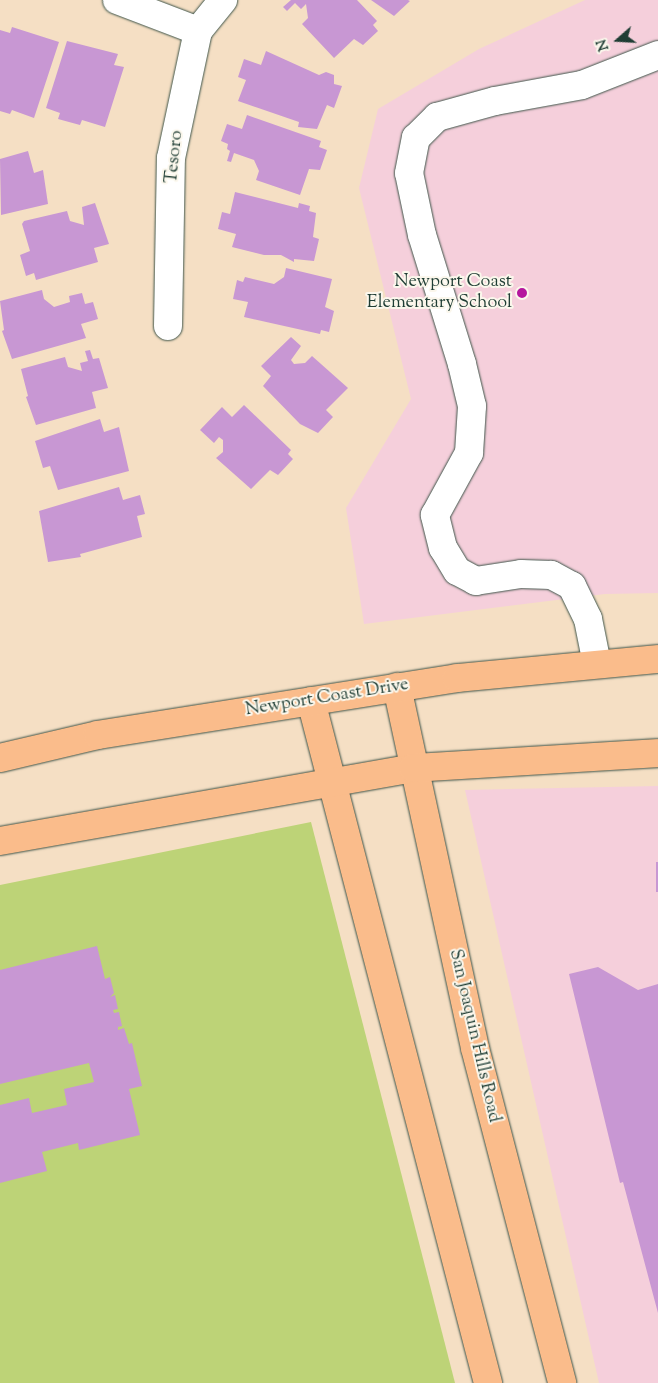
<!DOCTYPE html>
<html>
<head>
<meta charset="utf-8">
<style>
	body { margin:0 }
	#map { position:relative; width:658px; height:1383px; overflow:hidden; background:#f5dfc4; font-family:"Sorts Mill Goudy",serif }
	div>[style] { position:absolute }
	.built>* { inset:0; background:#f5cfdb }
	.green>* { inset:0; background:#bdd377 }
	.building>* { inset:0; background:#c897d3; transform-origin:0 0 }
	.roads { filter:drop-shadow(0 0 1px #3f554a) drop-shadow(0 0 1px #3f554a) }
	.minor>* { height:28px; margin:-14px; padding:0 14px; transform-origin:14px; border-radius:14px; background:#fff }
	.major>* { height:28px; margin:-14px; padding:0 14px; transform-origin:14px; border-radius:14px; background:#fabc8b }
	.dots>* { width:14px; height:14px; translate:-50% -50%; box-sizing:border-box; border:2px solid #fbf7ec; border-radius:50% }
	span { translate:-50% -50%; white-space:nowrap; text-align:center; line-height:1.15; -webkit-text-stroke:4px #fbf7ec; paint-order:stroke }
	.street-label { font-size:18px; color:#1f3d34 }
	.poi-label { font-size:18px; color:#1f3d34 }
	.right { translate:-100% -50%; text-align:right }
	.north { position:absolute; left:593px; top:15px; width:50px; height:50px; -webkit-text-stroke:4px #fbf7ec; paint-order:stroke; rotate:251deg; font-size:14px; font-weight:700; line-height:20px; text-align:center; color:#1f3d34 }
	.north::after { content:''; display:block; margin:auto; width:18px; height:22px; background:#1f3d34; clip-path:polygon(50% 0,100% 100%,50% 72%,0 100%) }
</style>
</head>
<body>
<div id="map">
	<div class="built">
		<i style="clip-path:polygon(585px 0,658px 0,658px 593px,605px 594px,364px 624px,346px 508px,411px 399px,359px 188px,378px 109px,479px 49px)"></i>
		<i style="clip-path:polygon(658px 786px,658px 1383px,599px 1383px,465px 790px)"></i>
	</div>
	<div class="green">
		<i style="clip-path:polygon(311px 822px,455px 1383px,0 1383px,0 885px)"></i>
	</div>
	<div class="building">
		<i style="clip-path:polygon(291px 0,357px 0,377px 21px,373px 25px,378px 31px,363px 45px,354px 39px,334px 58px,302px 24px,308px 18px,306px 4px,301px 9px,295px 3px,287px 11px,283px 7px)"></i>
		<i style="clip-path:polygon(371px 0,408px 0,410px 1px,394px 16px)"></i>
		<i style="clip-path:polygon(12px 27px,59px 42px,34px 118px,12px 110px,10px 114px,0 111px,0 30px,10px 33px)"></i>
		<i style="clip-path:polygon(67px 41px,118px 54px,114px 65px,124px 67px,105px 127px,82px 120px,80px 125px,58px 119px,60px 113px,46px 108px)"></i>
		<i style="clip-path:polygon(266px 51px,319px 75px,326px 72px,334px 75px,334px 84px,342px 86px,334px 108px,327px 105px,317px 129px,298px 127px,299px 122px,238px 101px,246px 80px,238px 77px,244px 59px,261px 65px)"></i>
		<i style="clip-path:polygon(247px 115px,321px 141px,319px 147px,327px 150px,320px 170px,309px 169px,300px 195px,256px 180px,259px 171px,254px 160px,234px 153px,231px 162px,227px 161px,230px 151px,227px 149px,228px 144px,221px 141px,227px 124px,242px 129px)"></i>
		<i style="clip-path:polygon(28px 151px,34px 173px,43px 170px,48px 204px,1px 215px,0 159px)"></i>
		<i style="clip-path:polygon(235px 192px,298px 208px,299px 203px,310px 206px,309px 211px,316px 213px,313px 237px,319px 239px,314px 261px,294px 259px,294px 262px,281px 255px,264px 255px,232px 247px,236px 234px,218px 229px,222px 212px,230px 214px)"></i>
		<i style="clip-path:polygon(95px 203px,109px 244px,94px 248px,98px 262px,36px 280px,34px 273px,26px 276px,20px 255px,30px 251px,22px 224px,24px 221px,67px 211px,70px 221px,84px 225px,82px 207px)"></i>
		<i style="clip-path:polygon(286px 268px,332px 279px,325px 307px,334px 311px,329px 332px,321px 330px,320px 334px,244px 317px,248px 302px,233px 299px,237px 280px,243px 282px,245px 277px,274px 284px,284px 277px)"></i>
		<i style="clip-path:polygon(42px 290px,44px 299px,54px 307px,70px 302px,69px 296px,82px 293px,85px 304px,93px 302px,98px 319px,81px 324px,86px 338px,12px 359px,2px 331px,4px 330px,0 301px)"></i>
		<i style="clip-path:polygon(291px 337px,301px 346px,291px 360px,294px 364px,305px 363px,312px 356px,348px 388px,326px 410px,333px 417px,318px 433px,300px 424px,263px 386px,271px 376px,261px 366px)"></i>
		<i style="clip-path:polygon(90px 350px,93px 359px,99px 358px,108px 388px,92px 392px,96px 408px,36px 425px,26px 397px,28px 396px,21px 369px,65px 357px,68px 367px,82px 371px,80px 363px,88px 361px,85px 351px)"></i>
		<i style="clip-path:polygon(244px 405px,291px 450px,288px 454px,293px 459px,278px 475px,270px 470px,251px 489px,216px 458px,223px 452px,223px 440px,219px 437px,214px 443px,200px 430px,222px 407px,232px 417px)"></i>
		<i style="clip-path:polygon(100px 419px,104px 432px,119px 427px,129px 471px,58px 490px,50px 466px,43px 468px,35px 441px)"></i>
		<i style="clip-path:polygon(119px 487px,123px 500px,140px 495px,145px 514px,137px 516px,142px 537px,84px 553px,80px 554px,81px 557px,48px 562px,39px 511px)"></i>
		<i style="left:656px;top:862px;width:2px;height:30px"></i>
		<i style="clip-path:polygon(97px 946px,105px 979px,110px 977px,114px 993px,110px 997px,115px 995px,118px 1009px,113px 1010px,114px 1013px,119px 1012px,122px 1026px,118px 1027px,118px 1030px,124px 1028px,129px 1044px,132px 1043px,142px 1086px,129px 1089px,140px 1135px,79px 1150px,78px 1143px,42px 1152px,47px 1171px,0 1183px,0 1105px,29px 1098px,32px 1113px,67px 1105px,64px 1089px,94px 1082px,89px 1063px,0 1084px,0 970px)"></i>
		<i style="clip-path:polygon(598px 967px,638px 990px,658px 984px,658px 1313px,623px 1182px,620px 1183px,569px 974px)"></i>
	</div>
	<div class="roads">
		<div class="minor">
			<i style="left:117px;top:0;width:87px;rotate:20.9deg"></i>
			<i style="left:168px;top:326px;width:168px;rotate:-89deg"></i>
			<i style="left:171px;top:158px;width:130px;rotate:-78deg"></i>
			<i style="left:198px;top:31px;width:40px;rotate:-51deg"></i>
			<i style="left:597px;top:664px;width:46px;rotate:-101.3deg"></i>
			<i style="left:588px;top:619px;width:37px;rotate:-116deg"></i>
			<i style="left:572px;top:586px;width:24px;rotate:-152deg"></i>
			<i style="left:551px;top:575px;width:30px;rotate:-178deg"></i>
			<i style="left:521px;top:574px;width:46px;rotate:171.2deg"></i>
			<i style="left:476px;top:581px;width:21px;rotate:-152deg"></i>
			<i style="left:457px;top:571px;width:27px;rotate:-121deg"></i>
			<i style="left:443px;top:548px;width:34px;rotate:-104deg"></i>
			<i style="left:435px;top:515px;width:71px;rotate:-61.3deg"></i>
			<i style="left:469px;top:453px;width:47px;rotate:-86.3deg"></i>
			<i style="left:472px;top:406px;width:43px;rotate:-103.4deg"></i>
			<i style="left:462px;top:364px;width:135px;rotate:-107.2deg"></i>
			<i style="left:422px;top:235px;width:63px;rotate:-101.8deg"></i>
			<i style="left:409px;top:173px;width:36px;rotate:-79deg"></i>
			<i style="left:416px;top:138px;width:30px;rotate:-45deg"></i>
			<i style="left:437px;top:117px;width:60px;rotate:-15.4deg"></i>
			<i style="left:495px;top:101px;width:88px;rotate:-10.4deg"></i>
			<i style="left:582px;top:85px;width:82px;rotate:-21.5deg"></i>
		</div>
		<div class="major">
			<i style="left:397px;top:687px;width:369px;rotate:77.8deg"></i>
			<i style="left:475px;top:1048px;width:346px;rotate:75.4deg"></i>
			<i style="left:311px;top:701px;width:705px;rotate:75.45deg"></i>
			<i style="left:0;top:758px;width:101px;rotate:-13.2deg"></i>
			<i style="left:98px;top:735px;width:363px;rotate:-9deg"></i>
			<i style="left:457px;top:678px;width:202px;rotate:-5.4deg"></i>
			<i style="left:0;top:841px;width:419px;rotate:-10deg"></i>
			<i style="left:413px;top:768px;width:245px;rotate:-3.5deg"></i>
		</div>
	</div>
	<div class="dots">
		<i style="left:522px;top:293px;background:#b5179e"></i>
	</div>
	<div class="street-label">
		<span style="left:175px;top:157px;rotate:-84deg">Tesoro</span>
		<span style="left:327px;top:698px;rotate:-9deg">Newport Coast Drive</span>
		<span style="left:474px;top:1036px;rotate:77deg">San Joaquin Hills Road</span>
	</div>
	<div class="poi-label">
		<span class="right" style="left:512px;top:293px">Newport Coast<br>Elementary School</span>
	</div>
	<div class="north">N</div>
</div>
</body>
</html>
